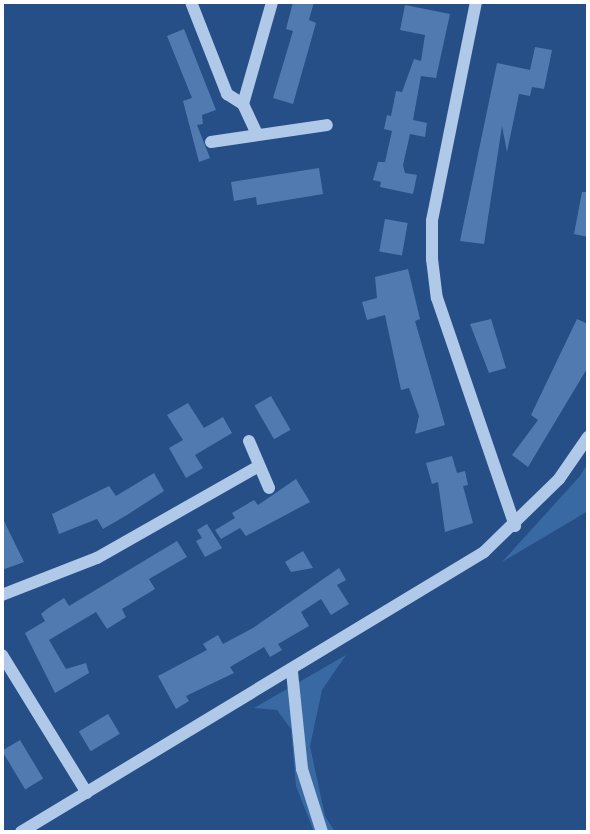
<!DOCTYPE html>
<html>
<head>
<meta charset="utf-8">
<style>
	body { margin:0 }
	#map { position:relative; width:590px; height:834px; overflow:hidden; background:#254f86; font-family:"Open Sans",sans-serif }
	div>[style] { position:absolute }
	.green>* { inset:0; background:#3969a3 }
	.building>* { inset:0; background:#517bb0; transform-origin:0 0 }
	.minor>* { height:12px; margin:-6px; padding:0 6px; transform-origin:6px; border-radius:6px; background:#b0c9e8 }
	span { translate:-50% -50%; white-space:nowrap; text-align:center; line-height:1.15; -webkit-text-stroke:5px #254f86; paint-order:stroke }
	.frame { position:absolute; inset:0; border:4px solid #fff; pointer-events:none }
</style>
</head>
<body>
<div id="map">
	<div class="green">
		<i style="clip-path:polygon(588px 463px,588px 511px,502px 562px,580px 476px)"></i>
		<i style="clip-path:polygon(346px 655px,322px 690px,310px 746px,325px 816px,335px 832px,314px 832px,296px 786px,291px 729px,277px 710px,254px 708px)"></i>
	</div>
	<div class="building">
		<i style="clip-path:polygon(293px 2px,314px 2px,309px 20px,316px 23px,293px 104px,273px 98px,293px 31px,286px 29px)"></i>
		<i style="clip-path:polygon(405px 5px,450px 14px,436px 78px,421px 76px,413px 120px,427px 123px,425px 137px,410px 134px,403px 165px,405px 173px,417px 175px,413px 194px,380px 187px,381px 182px,373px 180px,378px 162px,385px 162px,392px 131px,384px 129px,387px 115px,391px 116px,396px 91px,402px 92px,414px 59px,421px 61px,425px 35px,400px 30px)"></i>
		<i style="clip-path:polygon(184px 29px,216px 110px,202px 115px,203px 124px,197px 125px,210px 158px,199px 162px,183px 101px,192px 98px,167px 36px)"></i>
		<i style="clip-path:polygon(535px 47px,552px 50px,544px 89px,532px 87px,530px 96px,519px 94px,507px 152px,502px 126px,484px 244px,460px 241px,497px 63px,530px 70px)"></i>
		<i style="clip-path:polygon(319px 168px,323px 194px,257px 205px,256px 197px,234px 201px,231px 182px)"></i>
		<i style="clip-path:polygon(582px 192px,588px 192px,588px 237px,574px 234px)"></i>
		<i style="left:385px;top:219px;width:23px;height:33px;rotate:10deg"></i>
		<i style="clip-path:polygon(408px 269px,420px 319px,415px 321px,445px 425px,415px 434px,419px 416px,409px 388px,401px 390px,385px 315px,367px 320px,362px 302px,377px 298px,375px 277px)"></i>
		<i style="clip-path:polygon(491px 319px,506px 368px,489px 373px,470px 324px)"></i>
		<i style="clip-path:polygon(577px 319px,588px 324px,588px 367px,528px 467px,512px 455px,538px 420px,531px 415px)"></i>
		<i style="left:271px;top:396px;width:39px;height:19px;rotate:60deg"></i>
		<i style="clip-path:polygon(188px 403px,204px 428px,223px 417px,232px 433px,195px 455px,203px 468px,186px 478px,169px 448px,183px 440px,167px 415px)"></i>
		<i style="clip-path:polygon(452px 456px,457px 473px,465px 471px,468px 485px,463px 486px,473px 523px,445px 532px,438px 482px,432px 484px,426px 463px)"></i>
		<i style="clip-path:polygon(154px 473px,164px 491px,127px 515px,103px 529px,97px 519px,59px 534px,52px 514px,109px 486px,116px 496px)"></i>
		<i style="clip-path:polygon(296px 479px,310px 502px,246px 536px,240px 528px,221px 539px,215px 530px,235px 518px,232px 513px,254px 500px,258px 505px)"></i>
		<i style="clip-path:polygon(2px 517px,24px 562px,2px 570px)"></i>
		<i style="clip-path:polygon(207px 524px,222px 548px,205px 557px,196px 541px,202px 538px,197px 530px)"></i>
		<i style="clip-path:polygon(177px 541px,187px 557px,149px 579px,155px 589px,122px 609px,126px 617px,107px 629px,96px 612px,49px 640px,66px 669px,86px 663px,89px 673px,55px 693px,25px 633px,45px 621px,41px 614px,47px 609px,64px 598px,69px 606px)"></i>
		<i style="clip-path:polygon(303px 551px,313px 568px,291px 572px,285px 562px)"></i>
		<i style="clip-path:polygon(339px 568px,346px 580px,337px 585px,349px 604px,331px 615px,321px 599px,301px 612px,309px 626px,278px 644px,282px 650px,270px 657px,264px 647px,230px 667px,234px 673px,186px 696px,189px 701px,176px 709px,158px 676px,207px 650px,203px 644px,218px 635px,223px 644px,253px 628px)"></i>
		<i style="left:108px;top:714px;width:23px;height:34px;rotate:59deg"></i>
		<i style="left:20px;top:740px;width:45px;height:21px;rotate:59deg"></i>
	</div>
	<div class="minor">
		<i style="left:191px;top:2px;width:99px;rotate:68.6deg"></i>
		<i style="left:227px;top:94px;width:19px;rotate:32deg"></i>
		<i style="left:243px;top:104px;width:31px;rotate:65deg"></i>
		<i style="left:476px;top:2px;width:223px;rotate:101.4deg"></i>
		<i style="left:432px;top:221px;width:38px;rotate:90deg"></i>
		<i style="left:432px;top:259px;width:39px;rotate:83deg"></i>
		<i style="left:437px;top:298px;width:241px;rotate:71.1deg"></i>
		<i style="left:243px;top:104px;width:106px;rotate:-74.1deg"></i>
		<i style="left:211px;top:142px;width:117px;rotate:-8.3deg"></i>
		<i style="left:249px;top:441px;width:51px;rotate:66.9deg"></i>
		<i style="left:2px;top:595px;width:102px;rotate:-21.3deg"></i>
		<i style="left:97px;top:558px;width:186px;rotate:-29.6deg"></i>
		<i style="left:2px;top:655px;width:162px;rotate:58.4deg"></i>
		<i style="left:292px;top:672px;width:98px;rotate:84.1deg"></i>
		<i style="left:302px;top:769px;width:66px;rotate:72.4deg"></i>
		<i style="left:21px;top:832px;width:541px;rotate:-31.16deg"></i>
		<i style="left:484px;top:552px;width:105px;rotate:-44.2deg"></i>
		<i style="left:559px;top:479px;width:51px;rotate:-55.4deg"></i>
	</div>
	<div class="frame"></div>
</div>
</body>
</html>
